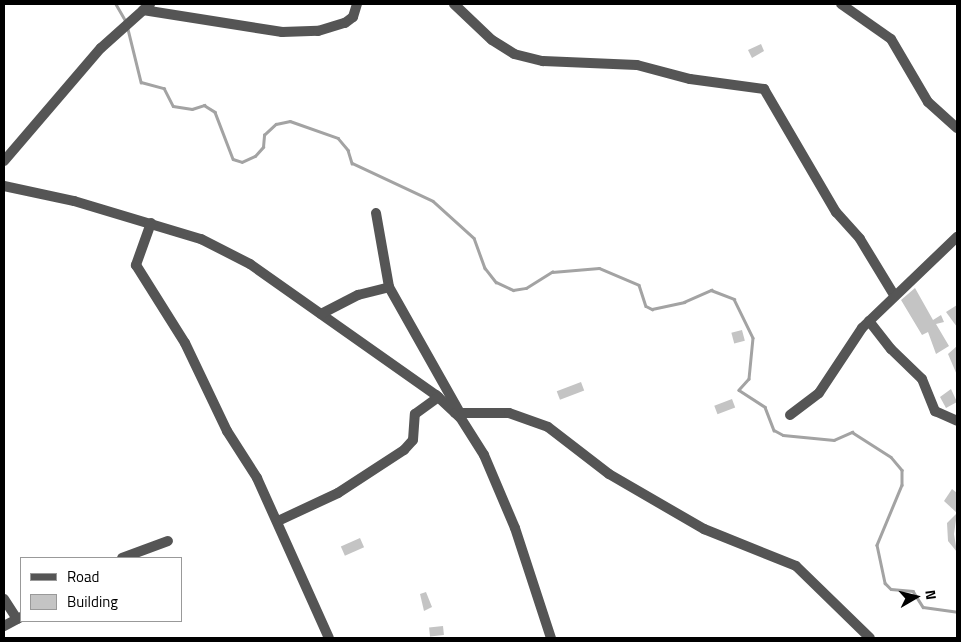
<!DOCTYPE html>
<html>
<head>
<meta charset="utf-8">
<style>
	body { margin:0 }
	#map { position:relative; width:961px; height:642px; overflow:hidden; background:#fff; font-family:"Titillium Web",sans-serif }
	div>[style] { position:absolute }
	.stream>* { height:2.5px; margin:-1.25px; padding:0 1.25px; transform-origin:1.25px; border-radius:1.25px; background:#a3a3a3 }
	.building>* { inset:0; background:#c4c4c4; transform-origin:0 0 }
	.minor>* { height:10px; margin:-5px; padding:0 5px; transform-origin:5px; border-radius:5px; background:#555 }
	span { translate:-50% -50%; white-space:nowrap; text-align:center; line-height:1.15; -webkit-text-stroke:4px #fff; paint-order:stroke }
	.frame { position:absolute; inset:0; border:5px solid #000; pointer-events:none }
	.legend { position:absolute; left:20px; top:557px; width:162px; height:65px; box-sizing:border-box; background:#fff; border:1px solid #999; margin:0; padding:6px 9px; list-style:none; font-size:15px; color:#000 }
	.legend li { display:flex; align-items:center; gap:10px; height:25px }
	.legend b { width:25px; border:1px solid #999 }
	.north { position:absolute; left:891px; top:572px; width:50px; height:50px; -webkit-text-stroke:4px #fff; paint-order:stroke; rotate:82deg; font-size:14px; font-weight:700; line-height:20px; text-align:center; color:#000 }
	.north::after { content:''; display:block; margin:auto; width:18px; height:22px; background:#000; clip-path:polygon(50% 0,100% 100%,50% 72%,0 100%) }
</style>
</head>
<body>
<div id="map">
	<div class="stream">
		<i style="left:116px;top:4px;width:20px;rotate:60deg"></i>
		<i style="left:128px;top:29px;width:55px;rotate:76.2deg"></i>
		<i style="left:141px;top:82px;width:24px;rotate:15deg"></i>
		<i style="left:164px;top:88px;width:20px;rotate:63deg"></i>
		<i style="left:173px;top:106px;width:19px;rotate:9deg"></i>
		<i style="left:192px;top:109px;width:13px;rotate:-18deg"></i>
		<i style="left:204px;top:105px;width:13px;rotate:32deg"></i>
		<i style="left:215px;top:112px;width:50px;rotate:69deg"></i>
		<i style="left:233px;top:159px;width:9px;rotate:18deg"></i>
		<i style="left:242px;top:162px;width:14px;rotate:-25deg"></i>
		<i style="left:255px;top:156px;width:12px;rotate:-48deg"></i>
		<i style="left:263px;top:147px;width:12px;rotate:-85deg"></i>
		<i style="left:264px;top:135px;width:16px;rotate:-43deg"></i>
		<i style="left:276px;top:124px;width:14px;rotate:-12deg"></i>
		<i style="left:290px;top:121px;width:51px;rotate:19.5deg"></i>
		<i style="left:338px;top:138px;width:16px;rotate:50deg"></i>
		<i style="left:348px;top:150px;width:14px;rotate:73deg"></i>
		<i style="left:352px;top:163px;width:89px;rotate:25.1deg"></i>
		<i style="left:433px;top:201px;width:55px;rotate:42.1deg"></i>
		<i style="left:474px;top:238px;width:32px;rotate:70deg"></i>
		<i style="left:485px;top:268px;width:18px;rotate:52deg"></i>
		<i style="left:496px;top:282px;width:19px;rotate:25deg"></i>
		<i style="left:513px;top:290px;width:13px;rotate:-9deg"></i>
		<i style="left:526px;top:288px;width:31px;rotate:-32deg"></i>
		<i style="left:552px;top:272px;width:47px;rotate:-4.9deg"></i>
		<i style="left:599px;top:268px;width:43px;rotate:23deg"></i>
		<i style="left:639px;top:285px;width:22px;rotate:72deg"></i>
		<i style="left:646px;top:306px;width:7px;rotate:27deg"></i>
		<i style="left:652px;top:309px;width:33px;rotate:-12deg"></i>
		<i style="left:684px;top:302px;width:30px;rotate:-24deg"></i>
		<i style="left:711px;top:290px;width:25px;rotate:21deg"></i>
		<i style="left:734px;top:299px;width:43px;rotate:64deg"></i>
		<i style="left:753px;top:338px;width:41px;rotate:95.6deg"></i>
		<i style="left:749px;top:379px;width:15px;rotate:132deg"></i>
		<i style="left:739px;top:390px;width:31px;rotate:33deg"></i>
		<i style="left:765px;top:407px;width:25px;rotate:69deg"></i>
		<i style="left:774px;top:430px;width:10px;rotate:29deg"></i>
		<i style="left:783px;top:435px;width:51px;rotate:5.6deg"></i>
		<i style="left:834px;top:440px;width:20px;rotate:-24deg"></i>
		<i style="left:852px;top:432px;width:46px;rotate:32.7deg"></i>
		<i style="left:891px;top:457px;width:17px;rotate:50deg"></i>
		<i style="left:902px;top:470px;width:15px;rotate:90deg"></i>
		<i style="left:902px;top:485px;width:65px;rotate:112.6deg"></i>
		<i style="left:877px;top:545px;width:39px;rotate:78deg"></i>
		<i style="left:885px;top:583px;width:8px;rotate:45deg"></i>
		<i style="left:891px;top:589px;width:22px;rotate:5deg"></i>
		<i style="left:913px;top:591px;width:19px;rotate:58deg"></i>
		<i style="left:923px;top:607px;width:34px;rotate:8deg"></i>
	</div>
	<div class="building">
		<i style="clip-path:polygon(761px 44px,764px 51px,752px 58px,748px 50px)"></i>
		<i style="clip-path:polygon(915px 288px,933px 320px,941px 315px,944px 322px,936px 324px,949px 346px,936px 354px,928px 332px,922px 335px,901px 300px)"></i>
		<i style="clip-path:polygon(957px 305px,957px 327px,946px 312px)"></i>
		<i style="left:742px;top:330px;width:11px;height:11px;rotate:75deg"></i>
		<i style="clip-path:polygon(957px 346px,957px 375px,948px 354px)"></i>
		<i style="left:581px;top:382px;width:9px;height:26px;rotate:69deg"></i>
		<i style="clip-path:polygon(951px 389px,957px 402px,946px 408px,940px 397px)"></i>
		<i style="left:732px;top:399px;width:9px;height:19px;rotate:69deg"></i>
		<i style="clip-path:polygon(952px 489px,957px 493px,957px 513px,944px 501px)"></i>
		<i style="clip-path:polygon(957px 513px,954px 534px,957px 552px,948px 541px,947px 523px)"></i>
		<i style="left:360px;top:538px;width:10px;height:21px;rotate:66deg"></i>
		<i style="clip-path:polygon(426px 592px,432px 607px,424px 611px,420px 594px)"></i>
		<i style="left:443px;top:626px;width:9px;height:14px;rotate:84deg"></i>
	</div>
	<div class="minor">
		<i style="left:454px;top:4px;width:52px;rotate:43.5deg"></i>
		<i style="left:492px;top:40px;width:26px;rotate:32deg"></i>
		<i style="left:514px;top:54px;width:30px;rotate:14deg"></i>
		<i style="left:543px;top:61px;width:94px;rotate:2.4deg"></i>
		<i style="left:637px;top:65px;width:55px;rotate:14.8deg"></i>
		<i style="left:690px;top:79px;width:75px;rotate:7.7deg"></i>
		<i style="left:764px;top:89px;width:143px;rotate:59.7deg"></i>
		<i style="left:836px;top:212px;width:36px;rotate:48deg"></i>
		<i style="left:860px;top:239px;width:66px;rotate:58.7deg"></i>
		<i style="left:841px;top:4px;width:61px;rotate:35deg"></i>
		<i style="left:891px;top:39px;width:73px;rotate:59.6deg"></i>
		<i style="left:928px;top:102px;width:39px;rotate:42deg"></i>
		<i style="left:143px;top:10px;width:141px;rotate:9deg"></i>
		<i style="left:282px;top:32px;width:36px;rotate:-2deg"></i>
		<i style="left:318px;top:31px;width:28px;rotate:-17deg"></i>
		<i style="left:345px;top:23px;width:10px;rotate:-37deg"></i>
		<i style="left:353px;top:17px;width:14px;rotate:-73deg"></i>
		<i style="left:4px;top:161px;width:149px;rotate:-49.4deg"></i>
		<i style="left:101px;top:48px;width:66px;rotate:-41.9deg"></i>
		<i style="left:4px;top:186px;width:72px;rotate:12.1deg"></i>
		<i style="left:74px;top:201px;width:133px;rotate:16.7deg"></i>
		<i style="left:201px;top:239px;width:55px;rotate:27deg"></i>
		<i style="left:250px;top:264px;width:228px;rotate:35.2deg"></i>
		<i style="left:436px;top:395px;width:33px;rotate:43deg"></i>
		<i style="left:460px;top:417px;width:45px;rotate:57.7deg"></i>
		<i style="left:484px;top:455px;width:79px;rotate:67deg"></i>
		<i style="left:515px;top:528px;width:116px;rotate:71.9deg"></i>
		<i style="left:376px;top:213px;width:75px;rotate:80deg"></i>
		<i style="left:389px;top:287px;width:145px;rotate:60.6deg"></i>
		<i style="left:151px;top:223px;width:45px;rotate:109.7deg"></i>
		<i style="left:136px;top:265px;width:92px;rotate:57.9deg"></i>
		<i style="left:185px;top:343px;width:98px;rotate:64.5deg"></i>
		<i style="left:227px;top:431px;width:56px;rotate:57.4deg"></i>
		<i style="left:257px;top:478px;width:175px;rotate:65.8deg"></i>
		<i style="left:321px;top:314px;width:42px;rotate:-27.2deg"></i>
		<i style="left:358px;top:295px;width:32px;rotate:-14deg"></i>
		<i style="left:869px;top:321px;width:36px;rotate:52deg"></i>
		<i style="left:891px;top:349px;width:43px;rotate:44.1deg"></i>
		<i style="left:922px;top:379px;width:35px;rotate:68deg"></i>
		<i style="left:935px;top:411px;width:24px;rotate:24deg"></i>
		<i style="left:455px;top:413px;width:54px"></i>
		<i style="left:509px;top:413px;width:41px;rotate:19.7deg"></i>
		<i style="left:548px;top:427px;width:77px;rotate:37.6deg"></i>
		<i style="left:609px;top:474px;width:110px;rotate:30.1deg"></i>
		<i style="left:704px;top:529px;width:99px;rotate:21.9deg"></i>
		<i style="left:796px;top:566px;width:103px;rotate:44.2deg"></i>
		<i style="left:790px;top:415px;width:36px;rotate:-37deg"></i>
		<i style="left:819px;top:393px;width:78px;rotate:-56.5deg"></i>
		<i style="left:862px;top:328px;width:132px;rotate:-43.8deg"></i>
		<i style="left:278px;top:521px;width:66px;rotate:-25deg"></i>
		<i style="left:338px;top:493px;width:79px;rotate:-33.1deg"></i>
		<i style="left:404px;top:450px;width:13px;rotate:-48deg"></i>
		<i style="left:413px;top:440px;width:26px;rotate:-86deg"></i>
		<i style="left:415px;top:414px;width:29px;rotate:-36deg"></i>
		<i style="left:122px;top:558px;width:49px;rotate:-20.3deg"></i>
		<i style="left:4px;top:599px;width:24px;rotate:57deg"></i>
		<i style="left:4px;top:626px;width:19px;rotate:-28deg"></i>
	</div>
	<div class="frame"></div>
	<ul class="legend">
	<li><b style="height:6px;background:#555"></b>Road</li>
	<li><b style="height:14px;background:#c4c4c4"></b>Building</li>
	</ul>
	<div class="north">N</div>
</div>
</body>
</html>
